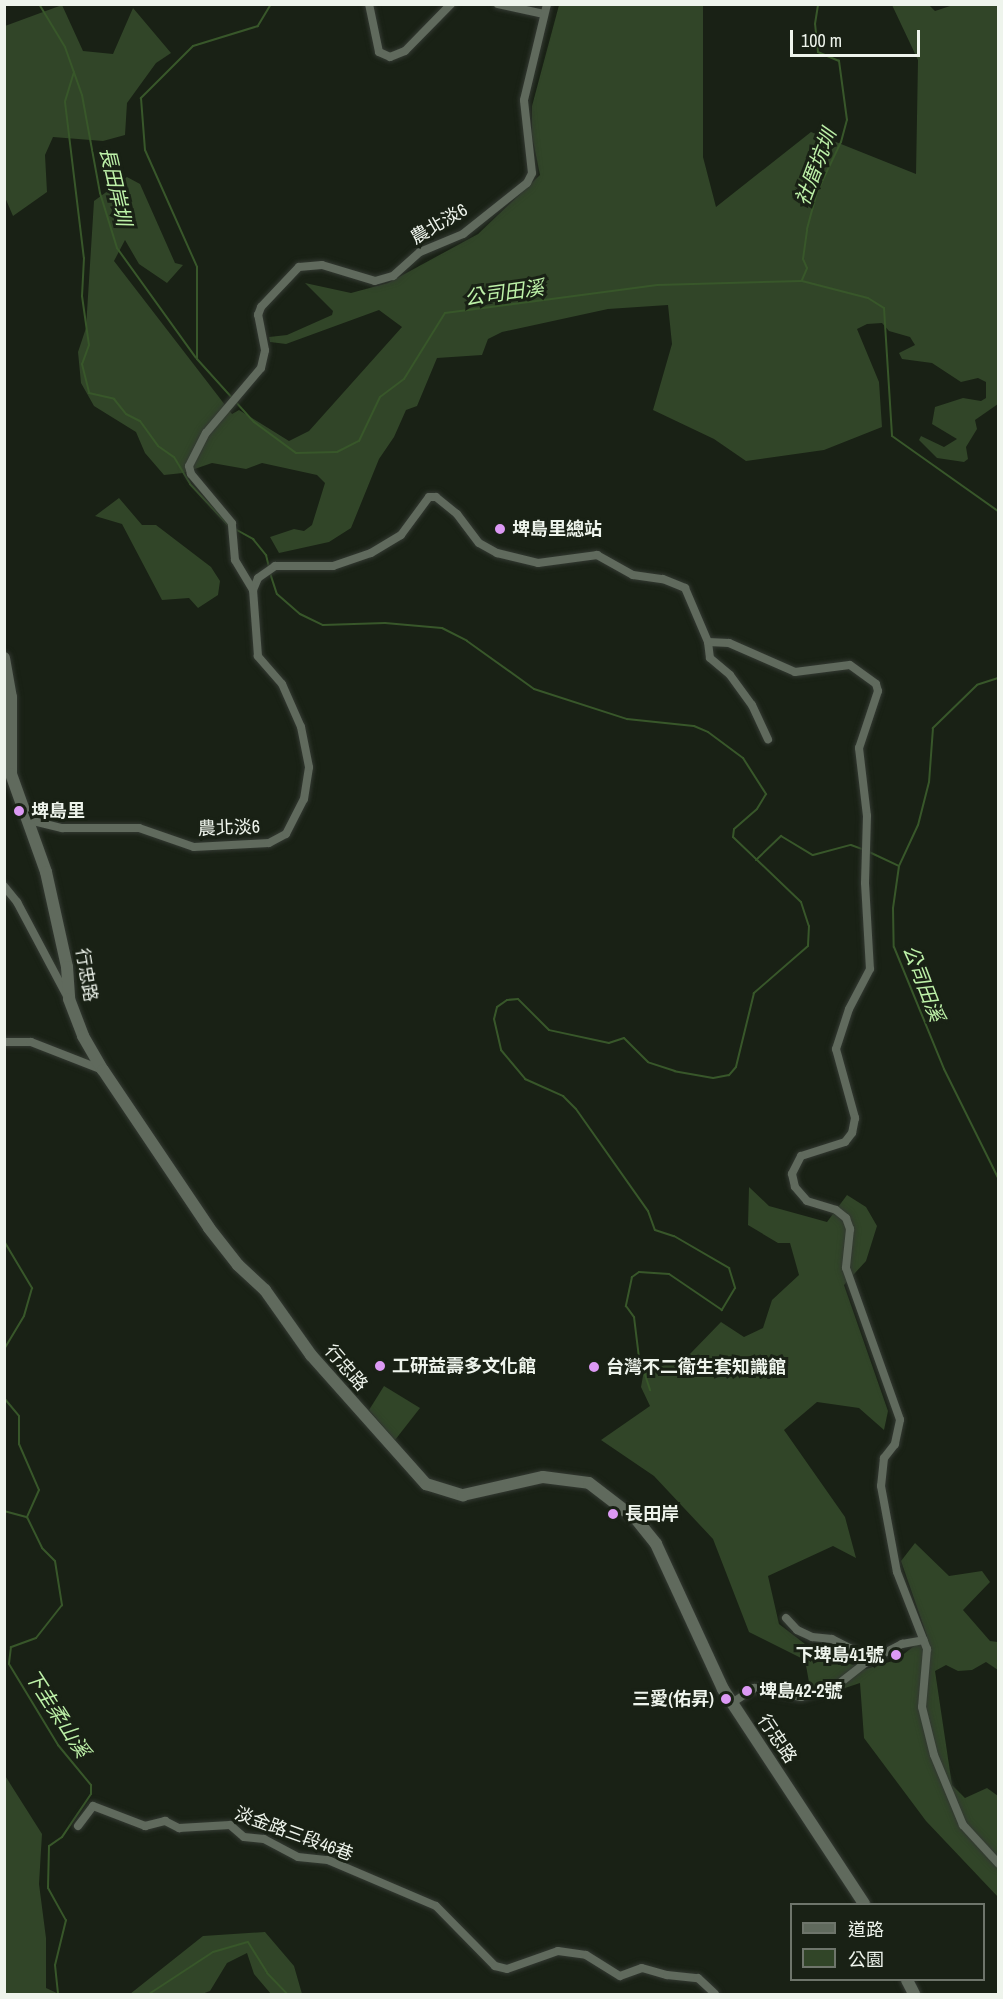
<!DOCTYPE html>
<html>
<head>
<meta charset="utf-8">
<style>
	body { margin:0 }
	#map { position:relative; width:1003px; height:1999px; overflow:hidden; background:#192115; font-family:"Archivo Narrow","Noto Sans TC",sans-serif }
	div>[style] { position:absolute }
	.green>* { inset:0; background:#314528 }
	.stream>* { height:2px; margin:-1px; padding:0 1px; transform-origin:1px; border-radius:1px; background:#38572a }
	.roads { filter:drop-shadow(0 0 2px #333932) drop-shadow(0 0 2px #333932) }
	.street>* { height:8px; margin:-4px; padding:0 4px; transform-origin:4px; border-radius:4px; background:#606a5d }
	.secondary>* { height:12px; margin:-6px; padding:0 6px; transform-origin:6px; border-radius:6px; background:#606a5d }
	.dots>* { width:16px; height:16px; translate:-50% -50%; box-sizing:border-box; border:3px solid #192115; border-radius:50% }
	span { translate:-50% -50%; white-space:nowrap; text-align:center; line-height:1.15; -webkit-text-stroke:6px #192115; paint-order:stroke }
	.street-label { font-size:18px; color:#eef4ec }
	.poi-label { font-size:18px; color:#eef4ec; font-weight:700 }
	.left { translate:0 -50%; text-align:left }
	.right { translate:-100% -50%; text-align:right }
	.water-label { font-size:20px; color:#bdf1a8; font-style:italic }
	.frame { position:absolute; inset:0; border:6px solid #eef4ec; pointer-events:none }
	.legend { position:absolute; left:790px; top:1903px; width:195px; height:78px; box-sizing:border-box; background:#192115; border:2px solid #6e756b; margin:0; padding:8px 10px; list-style:none; font-size:18px; color:#eef4ec }
	.legend li { display:flex; align-items:center; gap:12px; height:30px }
	.legend b { width:30px; border:2px solid #6e756b }
	.scale { position:absolute; left:790px; top:30px; width:130px; height:27px; box-sizing:border-box; border:3px solid #eef4ec; border-top:0; padding-left:8px; font-size:18px; line-height:21px; white-space:nowrap; color:#eef4ec; -webkit-text-stroke:4px #192115; paint-order:stroke }
</style>
</head>
<body>
<div id="map">
	<div class="green">
		<i style="clip-path:polygon(62px 5px,83px 51px,113px 54px,133px 8px,171px 53px,156px 63px,127px 103px,125px 135px,103px 141px,53px 137px,45px 155px,47px 192px,13px 216px,4px 195px,5px 26px)"></i>
		<i style="clip-path:polygon(559px 5px,703px 5px,703px 157px,716px 207px,811px 132px,916px 174px,918px 60px,892px 5px,929px 5px,935px 11px,953px 5px,998px 5px,998px 404px,975px 420px,977px 429px,966px 447px,968px 459px,964px 462px,937px 458px,919px 440px,921px 436px,944px 447px,957px 439px,932px 424px,935px 407px,963px 398px,981px 401px,986px 398px,986px 382px,978px 378px,961px 382px,932px 363px,902px 359px,899px 353px,915px 345px,910px 337px,889px 331px,882px 323px,867px 324px,857px 329px,879px 382px,882px 427px,824px 450px,746px 461px,714px 439px,653px 410px,672px 344px,668px 305px,608px 309px,502px 332px,488px 339px,482px 355px,437px 358px,417px 406px,406px 410px,394px 437px,379px 459px,351px 528px,329px 542px,279px 553px,270px 537px,294px 529px,304px 531px,312px 525px,325px 483px,317px 475px,262px 463px,246px 469px,212px 463px,183px 473px,164px 475px,145px 453px,136px 432px,94px 406px,81px 383px,78px 352px,86px 328px,94px 201px,127px 177px,140px 184px,175px 263px,183px 265px,167px 283px,139px 264px,125px 240px,114px 261px,232px 414px,239px 410px,289px 441px,309px 431px,402px 327px,379px 310px,286px 344px,270px 342px,269px 337px,287px 335px,332px 315px,333px 311px,305px 283px,351px 293px,388px 283px,478px 234px,540px 175px,532px 136px,532px 106px)"></i>
		<i style="clip-path:polygon(119px 498px,142px 525px,156px 525px,211px 567px,220px 581px,218px 595px,198px 608px,189px 598px,162px 600px,122px 524px,95px 516px)"></i>
		<i style="clip-path:polygon(749px 1187px,769px 1206px,827px 1222px,847px 1195px,866px 1207px,877px 1226px,866px 1261px,844px 1285px,888px 1411px,884px 1430px,859px 1408px,817px 1402px,784px 1430px,845px 1517px,856px 1558px,833px 1546px,768px 1576px,779px 1624px,818px 1654px,866px 1669px,896px 1660px,927px 1636px,901px 1561px,915px 1543px,949px 1576px,982px 1571px,990px 1582px,963px 1610px,990px 1641px,998px 1642px,998px 1670px,986px 1662px,972px 1670px,958px 1671px,946px 1665px,935px 1671px,952px 1785px,965px 1798px,987px 1788px,998px 1796px,998px 1897px,926px 1821px,864px 1738px,860px 1683px,812px 1699px,805px 1660px,749px 1632px,713px 1539px,654px 1476px,601px 1440px,650px 1406px,641px 1387px,646px 1359px,662px 1366px,688px 1356px,721px 1322px,744px 1337px,763px 1328px,772px 1300px,799px 1275px,790px 1243px,778px 1243px,748px 1225px)"></i>
		<i style="clip-path:polygon(384px 1386px,420px 1408px,395px 1440px,369px 1410px)"></i>
		<i style="clip-path:polygon(4px 1774px,42px 1834px,39px 1884px,46px 1938px,46px 1988px,59px 1994px,5px 1994px)"></i>
		<i style="clip-path:polygon(265px 1932px,294px 1966px,302px 1994px,271px 1994px,254px 1974px,247px 1953px,227px 1963px,210px 1991px,202px 1994px,130px 1994px,203px 1936px)"></i>
	</div>
	<div class="stream">
		<i style="left:39px;top:4px;width:50px;rotate:58.8deg"></i>
		<i style="left:65px;top:47px;width:51px;rotate:70.5deg"></i>
		<i style="left:82px;top:95px;width:100px;rotate:79.6deg"></i>
		<i style="left:100px;top:193px;width:58px;rotate:72.8deg"></i>
		<i style="left:117px;top:248px;width:135px;rotate:54.3deg"></i>
		<i style="left:271px;top:4px;width:26px;rotate:121deg"></i>
		<i style="left:258px;top:26px;width:68px;rotate:162.9deg"></i>
		<i style="left:193px;top:46px;width:74px;rotate:135deg"></i>
		<i style="left:141px;top:98px;width:52px;rotate:85.6deg"></i>
		<i style="left:145px;top:150px;width:128px;rotate:66deg"></i>
		<i style="left:197px;top:267px;width:92px;rotate:90deg"></i>
		<i style="left:197px;top:359px;width:85px;rotate:47.9deg"></i>
		<i style="left:254px;top:422px;width:52px;rotate:36.4deg"></i>
		<i style="left:296px;top:453px;width:41px;rotate:-1.4deg"></i>
		<i style="left:337px;top:452px;width:25px;rotate:-27deg"></i>
		<i style="left:359px;top:441px;width:49px;rotate:-64.5deg"></i>
		<i style="left:380px;top:397px;width:30px;rotate:-37deg"></i>
		<i style="left:404px;top:379px;width:78px;rotate:-58.2deg"></i>
		<i style="left:445px;top:313px;width:214px;rotate:-7.5deg"></i>
		<i style="left:657px;top:285px;width:145px;rotate:-1.6deg"></i>
		<i style="left:802px;top:281px;width:68px;rotate:14.4deg"></i>
		<i style="left:868px;top:298px;width:19px;rotate:32deg"></i>
		<i style="left:884px;top:308px;width:128px;rotate:86.4deg"></i>
		<i style="left:892px;top:436px;width:130px;rotate:35.3deg"></i>
		<i style="left:74px;top:72px;width:31px;rotate:107deg"></i>
		<i style="left:65px;top:102px;width:157px;rotate:83.1deg"></i>
		<i style="left:84px;top:258px;width:38px;rotate:93deg"></i>
		<i style="left:82px;top:296px;width:49px;rotate:81.9deg"></i>
		<i style="left:89px;top:345px;width:20px;rotate:110deg"></i>
		<i style="left:82px;top:364px;width:30px;rotate:76deg"></i>
		<i style="left:89px;top:393px;width:26px;rotate:13deg"></i>
		<i style="left:114px;top:399px;width:19px;rotate:51deg"></i>
		<i style="left:126px;top:414px;width:16px;rotate:27deg"></i>
		<i style="left:140px;top:421px;width:31px;rotate:54deg"></i>
		<i style="left:158px;top:446px;width:19px;rotate:35deg"></i>
		<i style="left:174px;top:457px;width:31px;rotate:59deg"></i>
		<i style="left:190px;top:484px;width:59px;rotate:47.1deg"></i>
		<i style="left:802px;top:280px;width:13px;rotate:-67deg"></i>
		<i style="left:807px;top:268px;width:10px;rotate:-114deg"></i>
		<i style="left:803px;top:259px;width:30px;rotate:-82deg"></i>
		<i style="left:807px;top:229px;width:38px;rotate:-75deg"></i>
		<i style="left:817px;top:192px;width:55px;rotate:-64.4deg"></i>
		<i style="left:841px;top:142px;width:23px;rotate:-75deg"></i>
		<i style="left:847px;top:120px;width:60px;rotate:-97.7deg"></i>
		<i style="left:839px;top:61px;width:23px;rotate:-157deg"></i>
		<i style="left:818px;top:52px;width:28px;rotate:-96deg"></i>
		<i style="left:815px;top:24px;width:20px;rotate:-81deg"></i>
		<i style="left:235px;top:529px;width:21px;rotate:29deg"></i>
		<i style="left:253px;top:539px;width:21px;rotate:51deg"></i>
		<i style="left:266px;top:555px;width:12px;rotate:76deg"></i>
		<i style="left:270px;top:573px;width:22px;rotate:72deg"></i>
		<i style="left:277px;top:594px;width:30px;rotate:41deg"></i>
		<i style="left:300px;top:614px;width:25px;rotate:26deg"></i>
		<i style="left:323px;top:625px;width:62px;rotate:-1.8deg"></i>
		<i style="left:385px;top:623px;width:57px;rotate:5deg"></i>
		<i style="left:442px;top:628px;width:28px;rotate:27deg"></i>
		<i style="left:467px;top:641px;width:82px;rotate:35.6deg"></i>
		<i style="left:534px;top:689px;width:98px;rotate:17.9deg"></i>
		<i style="left:627px;top:719px;width:67px;rotate:6deg"></i>
		<i style="left:694px;top:726px;width:15px;rotate:23deg"></i>
		<i style="left:708px;top:732px;width:44px;rotate:36.6deg"></i>
		<i style="left:743px;top:758px;width:43px;rotate:57.4deg"></i>
		<i style="left:766px;top:794px;width:17px;rotate:121deg"></i>
		<i style="left:757px;top:809px;width:30px;rotate:139deg"></i>
		<i style="left:734px;top:829px;width:8px;rotate:97deg"></i>
		<i style="left:733px;top:837px;width:94px;rotate:43.7deg"></i>
		<i style="left:801px;top:902px;width:25px;rotate:72deg"></i>
		<i style="left:809px;top:926px;width:20px;rotate:93deg"></i>
		<i style="left:808px;top:946px;width:72px;rotate:139deg"></i>
		<i style="left:754px;top:993px;width:76px;rotate:103.7deg"></i>
		<i style="left:736px;top:1067px;width:11px;rotate:131deg"></i>
		<i style="left:729px;top:1075px;width:16px;rotate:169deg"></i>
		<i style="left:713px;top:1078px;width:39px;rotate:-170deg"></i>
		<i style="left:675px;top:1071px;width:28px;rotate:-162deg"></i>
		<i style="left:648px;top:1062px;width:34px;rotate:-135deg"></i>
		<i style="left:624px;top:1038px;width:16px;rotate:162deg"></i>
		<i style="left:609px;top:1043px;width:61px;rotate:-167.8deg"></i>
		<i style="left:549px;top:1030px;width:44px;rotate:-135deg"></i>
		<i style="left:518px;top:999px;width:11px;rotate:175deg"></i>
		<i style="left:507px;top:1000px;width:12px;rotate:145deg"></i>
		<i style="left:497px;top:1007px;width:12px;rotate:104deg"></i>
		<i style="left:494px;top:1019px;width:32px;rotate:77deg"></i>
		<i style="left:501px;top:1050px;width:38px;rotate:50deg"></i>
		<i style="left:525px;top:1079px;width:42px;rotate:24.1deg"></i>
		<i style="left:563px;top:1096px;width:18px;rotate:45deg"></i>
		<i style="left:576px;top:1109px;width:125px;rotate:54.8deg"></i>
		<i style="left:648px;top:1211px;width:20px;rotate:70deg"></i>
		<i style="left:655px;top:1230px;width:20px;rotate:18deg"></i>
		<i style="left:674px;top:1236px;width:64px;rotate:30.2deg"></i>
		<i style="left:729px;top:1268px;width:21px;rotate:73deg"></i>
		<i style="left:735px;top:1288px;width:26px;rotate:121deg"></i>
		<i style="left:722px;top:1310px;width:64px;rotate:-145.8deg"></i>
		<i style="left:669px;top:1274px;width:30px;rotate:-176deg"></i>
		<i style="left:639px;top:1272px;width:9px;rotate:144deg"></i>
		<i style="left:632px;top:1277px;width:30px;rotate:102deg"></i>
		<i style="left:626px;top:1306px;width:14px;rotate:54deg"></i>
		<i style="left:634px;top:1317px;width:39px;rotate:83deg"></i>
		<i style="left:639px;top:1356px;width:36px;rotate:72deg"></i>
		<i style="left:998px;top:678px;width:22px;rotate:162deg"></i>
		<i style="left:977px;top:685px;width:62px;rotate:135.7deg"></i>
		<i style="left:933px;top:728px;width:54px;rotate:94.2deg"></i>
		<i style="left:929px;top:782px;width:44px;rotate:104.3deg"></i>
		<i style="left:918px;top:825px;width:45px;rotate:114.9deg"></i>
		<i style="left:899px;top:866px;width:42px;rotate:98.1deg"></i>
		<i style="left:893px;top:908px;width:39px;rotate:89deg"></i>
		<i style="left:894px;top:947px;width:132px;rotate:67.7deg"></i>
		<i style="left:944px;top:1069px;width:122px;rotate:63.6deg"></i>
		<i style="left:867px;top:851px;width:35px;rotate:25deg"></i>
		<i style="left:756px;top:860px;width:35px;rotate:-44deg"></i>
		<i style="left:781px;top:836px;width:37px;rotate:31deg"></i>
		<i style="left:813px;top:855px;width:39px;rotate:-15deg"></i>
		<i style="left:851px;top:845px;width:12px;rotate:20deg"></i>
		<i style="left:4px;top:1197px;width:37px;rotate:90deg"></i>
		<i style="left:4px;top:1241px;width:55px;rotate:59.2deg"></i>
		<i style="left:32px;top:1288px;width:29px;rotate:106deg"></i>
		<i style="left:24px;top:1316px;width:39px;rotate:121deg"></i>
		<i style="left:4px;top:1398px;width:23px;rotate:50deg"></i>
		<i style="left:19px;top:1416px;width:28px;rotate:90deg"></i>
		<i style="left:19px;top:1444px;width:50px;rotate:66.5deg"></i>
		<i style="left:39px;top:1490px;width:30px;rotate:114deg"></i>
		<i style="left:27px;top:1517px;width:34px;rotate:64deg"></i>
		<i style="left:42px;top:1548px;width:18px;rotate:45deg"></i>
		<i style="left:55px;top:1561px;width:45px;rotate:81deg"></i>
		<i style="left:62px;top:1605px;width:42px;rotate:128.2deg"></i>
		<i style="left:36px;top:1638px;width:27px;rotate:160deg"></i>
		<i style="left:11px;top:1647px;width:17px;rotate:97deg"></i>
		<i style="left:9px;top:1664px;width:95px;rotate:58.8deg"></i>
		<i style="left:58px;top:1745px;width:52px;rotate:50.5deg"></i>
		<i style="left:91px;top:1785px;width:9px;rotate:90deg"></i>
		<i style="left:91px;top:1794px;width:52px;rotate:124deg"></i>
		<i style="left:62px;top:1837px;width:16px;rotate:145deg"></i>
		<i style="left:49px;top:1846px;width:42px;rotate:91.4deg"></i>
		<i style="left:48px;top:1888px;width:37px;rotate:61deg"></i>
		<i style="left:66px;top:1920px;width:46px;rotate:103.7deg"></i>
		<i style="left:55px;top:1965px;width:29px;rotate:84deg"></i>
		<i style="left:4px;top:1511px;width:24px;rotate:15deg"></i>
		<i style="left:149px;top:1994px;width:77px;rotate:-33.3deg"></i>
		<i style="left:213px;top:1952px;width:36px;rotate:-16deg"></i>
		<i style="left:248px;top:1942px;width:36px;rotate:58deg"></i>
		<i style="left:267px;top:1973px;width:29px;rotate:46deg"></i>
	</div>
	<div class="roads">
		<div class="street">
			<i style="left:369px;top:4px;width:49px;rotate:78.2deg"></i>
			<i style="left:379px;top:52px;width:12px;rotate:24deg"></i>
			<i style="left:390px;top:57px;width:16px;rotate:-22deg"></i>
			<i style="left:405px;top:51px;width:66px;rotate:-45.6deg"></i>
			<i style="left:498px;top:4px;width:47px;rotate:12.3deg"></i>
			<i style="left:253px;top:590px;width:13px;rotate:-67deg"></i>
			<i style="left:258px;top:578px;width:21px;rotate:-35deg"></i>
			<i style="left:275px;top:566px;width:58px"></i>
			<i style="left:333px;top:566px;width:40px;rotate:-18.9deg"></i>
			<i style="left:371px;top:553px;width:35px;rotate:-31deg"></i>
			<i style="left:401px;top:535px;width:47px;rotate:-53.6deg"></i>
			<i style="left:429px;top:497px;width:7px"></i>
			<i style="left:436px;top:497px;width:27px;rotate:39deg"></i>
			<i style="left:457px;top:514px;width:36px;rotate:53deg"></i>
			<i style="left:479px;top:543px;width:21px;rotate:29deg"></i>
			<i style="left:497px;top:553px;width:42px;rotate:13.7deg"></i>
			<i style="left:538px;top:563px;width:60px;rotate:-7.7deg"></i>
			<i style="left:597px;top:555px;width:41px;rotate:29.1deg"></i>
			<i style="left:633px;top:575px;width:30px;rotate:8deg"></i>
			<i style="left:663px;top:579px;width:24px;rotate:22deg"></i>
			<i style="left:685px;top:588px;width:59px;rotate:66.9deg"></i>
			<i style="left:708px;top:642px;width:16px;rotate:83deg"></i>
			<i style="left:710px;top:658px;width:26px;rotate:40deg"></i>
			<i style="left:730px;top:675px;width:37px;rotate:54deg"></i>
			<i style="left:752px;top:705px;width:38px;rotate:65deg"></i>
			<i style="left:708px;top:642px;width:21px;rotate:3deg"></i>
			<i style="left:729px;top:643px;width:72px;rotate:23.7deg"></i>
			<i style="left:795px;top:672px;width:55px;rotate:-7.3deg"></i>
			<i style="left:850px;top:665px;width:32px;rotate:36deg"></i>
			<i style="left:876px;top:684px;width:7px;rotate:74deg"></i>
			<i style="left:878px;top:691px;width:60px;rotate:108.4deg"></i>
			<i style="left:859px;top:748px;width:68px;rotate:83.3deg"></i>
			<i style="left:867px;top:816px;width:67px;rotate:91.7deg"></i>
			<i style="left:865px;top:883px;width:86px;rotate:86.7deg"></i>
			<i style="left:870px;top:969px;width:45px;rotate:117.7deg"></i>
			<i style="left:849px;top:1009px;width:42px;rotate:108deg"></i>
			<i style="left:836px;top:1049px;width:72px;rotate:74.6deg"></i>
			<i style="left:855px;top:1118px;width:15px;rotate:101deg"></i>
			<i style="left:852px;top:1133px;width:11px;rotate:128deg"></i>
			<i style="left:845px;top:1142px;width:46px;rotate:162.3deg"></i>
			<i style="left:801px;top:1156px;width:20px;rotate:117deg"></i>
			<i style="left:792px;top:1174px;width:13px;rotate:77deg"></i>
			<i style="left:795px;top:1187px;width:18px;rotate:49deg"></i>
			<i style="left:807px;top:1201px;width:30px;rotate:17deg"></i>
			<i style="left:836px;top:1210px;width:13px;rotate:39deg"></i>
			<i style="left:846px;top:1218px;width:12px;rotate:70deg"></i>
			<i style="left:850px;top:1229px;width:39px;rotate:96deg"></i>
			<i style="left:846px;top:1268px;width:161px;rotate:70.4deg"></i>
			<i style="left:900px;top:1420px;width:25px;rotate:102deg"></i>
			<i style="left:895px;top:1444px;width:18px;rotate:128deg"></i>
			<i style="left:884px;top:1458px;width:28px;rotate:96deg"></i>
			<i style="left:881px;top:1486px;width:87px;rotate:79.5deg"></i>
			<i style="left:897px;top:1572px;width:83px;rotate:68.7deg"></i>
			<i style="left:927px;top:1649px;width:58px;rotate:94.9deg"></i>
			<i style="left:922px;top:1707px;width:49px;rotate:76deg"></i>
			<i style="left:934px;top:1755px;width:76px;rotate:67.5deg"></i>
			<i style="left:963px;top:1825px;width:52px;rotate:47.4deg"></i>
			<i style="left:29px;top:820px;width:34px;rotate:14deg"></i>
			<i style="left:62px;top:828px;width:77px"></i>
			<i style="left:139px;top:828px;width:58px;rotate:19.1deg"></i>
			<i style="left:194px;top:847px;width:75px;rotate:-3.1deg"></i>
			<i style="left:269px;top:843px;width:19px;rotate:-28deg"></i>
			<i style="left:286px;top:834px;width:39px;rotate:-63deg"></i>
			<i style="left:304px;top:799px;width:32px;rotate:-81deg"></i>
			<i style="left:309px;top:767px;width:41px;rotate:-101.3deg"></i>
			<i style="left:301px;top:727px;width:47px;rotate:-113.8deg"></i>
			<i style="left:282px;top:684px;width:37px;rotate:-131deg"></i>
			<i style="left:258px;top:656px;width:66px;rotate:-94.3deg"></i>
			<i style="left:253px;top:590px;width:35px;rotate:-121deg"></i>
			<i style="left:235px;top:560px;width:37px;rotate:-95deg"></i>
			<i style="left:232px;top:523px;width:64px;rotate:-129.9deg"></i>
			<i style="left:191px;top:474px;width:8px;rotate:-104deg"></i>
			<i style="left:189px;top:466px;width:37px;rotate:-63deg"></i>
			<i style="left:206px;top:433px;width:85px;rotate:-49.8deg"></i>
			<i style="left:261px;top:368px;width:18px;rotate:-77deg"></i>
			<i style="left:265px;top:350px;width:36px;rotate:-101deg"></i>
			<i style="left:258px;top:315px;width:9px;rotate:-69deg"></i>
			<i style="left:261px;top:307px;width:55px;rotate:-46.5deg"></i>
			<i style="left:299px;top:267px;width:23px;rotate:-5deg"></i>
			<i style="left:322px;top:265px;width:55px;rotate:16.8deg"></i>
			<i style="left:375px;top:281px;width:19px;rotate:-16deg"></i>
			<i style="left:393px;top:276px;width:36px;rotate:-42deg"></i>
			<i style="left:420px;top:252px;width:47px;rotate:-22.7deg"></i>
			<i style="left:463px;top:234px;width:82px;rotate:-38.6deg"></i>
			<i style="left:527px;top:183px;width:11px;rotate:-63deg"></i>
			<i style="left:532px;top:173px;width:73px;rotate:-96.3deg"></i>
			<i style="left:524px;top:100px;width:99px;rotate:-76.5deg"></i>
			<i style="left:4px;top:886px;width:21px;rotate:51deg"></i>
			<i style="left:17px;top:902px;width:106px;rotate:62deg"></i>
			<i style="left:4px;top:1042px;width:27px"></i>
			<i style="left:31px;top:1042px;width:77px;rotate:21.3deg"></i>
			<i style="left:786px;top:1618px;width:16px;rotate:47deg"></i>
			<i style="left:797px;top:1630px;width:17px;rotate:25deg"></i>
			<i style="left:812px;top:1637px;width:20px;rotate:6deg"></i>
			<i style="left:832px;top:1639px;width:25px;rotate:27deg"></i>
			<i style="left:854px;top:1650px;width:17px;rotate:50deg"></i>
			<i style="left:732px;top:1703px;width:27px;rotate:-34deg"></i>
			<i style="left:754px;top:1688px;width:48px;rotate:10.8deg"></i>
			<i style="left:801px;top:1697px;width:37px;rotate:-17deg"></i>
			<i style="left:836px;top:1686px;width:37px;rotate:-38deg"></i>
			<i style="left:865px;top:1663px;width:42px;rotate:-27.2deg"></i>
			<i style="left:902px;top:1644px;width:22px;rotate:-10deg"></i>
			<i style="left:78px;top:1826px;width:25px;rotate:-53deg"></i>
			<i style="left:93px;top:1806px;width:56px;rotate:21deg"></i>
			<i style="left:145px;top:1826px;width:21px;rotate:-14deg"></i>
			<i style="left:165px;top:1821px;width:16px;rotate:27deg"></i>
			<i style="left:179px;top:1828px;width:51px;rotate:-3.4deg"></i>
			<i style="left:230px;top:1825px;width:18px;rotate:41deg"></i>
			<i style="left:244px;top:1837px;width:20px;rotate:6deg"></i>
			<i style="left:264px;top:1839px;width:38px;rotate:28deg"></i>
			<i style="left:298px;top:1857px;width:30px;rotate:6deg"></i>
			<i style="left:328px;top:1860px;width:117px;rotate:23.1deg"></i>
			<i style="left:436px;top:1906px;width:84px;rotate:45.5deg"></i>
			<i style="left:495px;top:1966px;width:12px;rotate:14deg"></i>
			<i style="left:507px;top:1969px;width:54px;rotate:-19.4deg"></i>
			<i style="left:558px;top:1951px;width:28px;rotate:8deg"></i>
			<i style="left:586px;top:1955px;width:40px;rotate:32deg"></i>
			<i style="left:620px;top:1976px;width:23px;rotate:-20deg"></i>
			<i style="left:642px;top:1968px;width:26px;rotate:16deg"></i>
			<i style="left:667px;top:1975px;width:31px;rotate:6deg"></i>
			<i style="left:698px;top:1978px;width:23px;rotate:43deg"></i>
		</div>
		<div class="secondary">
			<i style="left:4px;top:658px;width:40px;rotate:80deg"></i>
			<i style="left:11px;top:697px;width:77px;rotate:90deg"></i>
			<i style="left:11px;top:774px;width:104px;rotate:70.3deg"></i>
			<i style="left:46px;top:872px;width:97px;rotate:77.5deg"></i>
			<i style="left:67px;top:967px;width:32px;rotate:86deg"></i>
			<i style="left:69px;top:999px;width:40px;rotate:69deg"></i>
			<i style="left:83px;top:1036px;width:39px;rotate:60deg"></i>
			<i style="left:103px;top:1070px;width:190px;rotate:56.1deg"></i>
			<i style="left:209px;top:1228px;width:47px;rotate:51.9deg"></i>
			<i style="left:238px;top:1265px;width:37px;rotate:43deg"></i>
			<i style="left:265px;top:1290px;width:80px;rotate:54.7deg"></i>
			<i style="left:311px;top:1355px;width:173px;rotate:48.3deg"></i>
			<i style="left:426px;top:1484px;width:39px;rotate:17deg"></i>
			<i style="left:463px;top:1495px;width:82px;rotate:-12.7deg"></i>
			<i style="left:543px;top:1477px;width:46px;rotate:7.4deg"></i>
			<i style="left:589px;top:1483px;width:59px;rotate:37.5deg"></i>
			<i style="left:636px;top:1519px;width:32px;rotate:51deg"></i>
			<i style="left:656px;top:1544px;width:160px;rotate:65.2deg"></i>
			<i style="left:723px;top:1689px;width:257px;rotate:56.7deg"></i>
			<i style="left:907px;top:1980px;width:16px;rotate:63deg"></i>
		</div>
	</div>
	<div class="dots">
		<i style="left:500px;top:529px;background:#dc99f4"></i>
		<i style="left:19px;top:811px;background:#dc99f4"></i>
		<i style="left:380px;top:1366px;background:#dc99f4"></i>
		<i style="left:594px;top:1367px;background:#dc99f4"></i>
		<i style="left:613px;top:1514px;background:#dc99f4"></i>
		<i style="left:896px;top:1655px;background:#dc99f4"></i>
		<i style="left:747px;top:1691px;background:#dc99f4"></i>
		<i style="left:726px;top:1699px;background:#dc99f4"></i>
	</div>
	<div class="street-label">
		<span style="left:439px;top:224px;rotate:-30deg">農北淡6</span>
		<span style="left:229px;top:828px;rotate:-2deg">農北淡6</span>
		<span style="left:86px;top:975px;rotate:80deg">行忠路</span>
		<span style="left:346px;top:1368px;rotate:49deg">行忠路</span>
		<span style="left:777px;top:1739px;rotate:56deg">行忠路</span>
		<span style="left:294px;top:1834px;rotate:20deg">淡金路三段46巷</span>
	</div>
	<div class="poi-label">
		<span class="left" style="left:512px;top:529px">埤島里總站</span>
		<span class="left" style="left:31px;top:811px">埤島里</span>
		<span class="left" style="left:392px;top:1366px">工研益壽多文化館</span>
		<span class="left" style="left:606px;top:1367px">台灣不二衛生套知識館</span>
		<span class="left" style="left:625px;top:1514px">長田岸</span>
		<span class="right" style="left:884px;top:1655px">下埤島41號</span>
		<span class="left" style="left:759px;top:1691px">埤島42-2號</span>
		<span class="right" style="left:714px;top:1699px">三愛(佑昇)</span>
	</div>
	<div class="water-label">
		<span style="left:815px;top:167px;rotate:-69deg">社厝坑圳</span>
		<span style="left:116px;top:186px;rotate:77deg">長田岸圳</span>
		<span style="left:504px;top:292px;rotate:-8deg">公司田溪</span>
		<span style="left:924px;top:983px;rotate:69deg">公司田溪</span>
		<span style="left:58px;top:1713px;rotate:57deg">下圭柔山溪</span>
	</div>
	<div class="frame"></div>
	<ul class="legend">
	<li><b style="height:8px;background:#606a5d"></b>道路</li>
	<li><b style="height:16px;background:#314528"></b>公園</li>
	</ul>
	<div class="scale">100 m</div>
</div>
</body>
</html>
